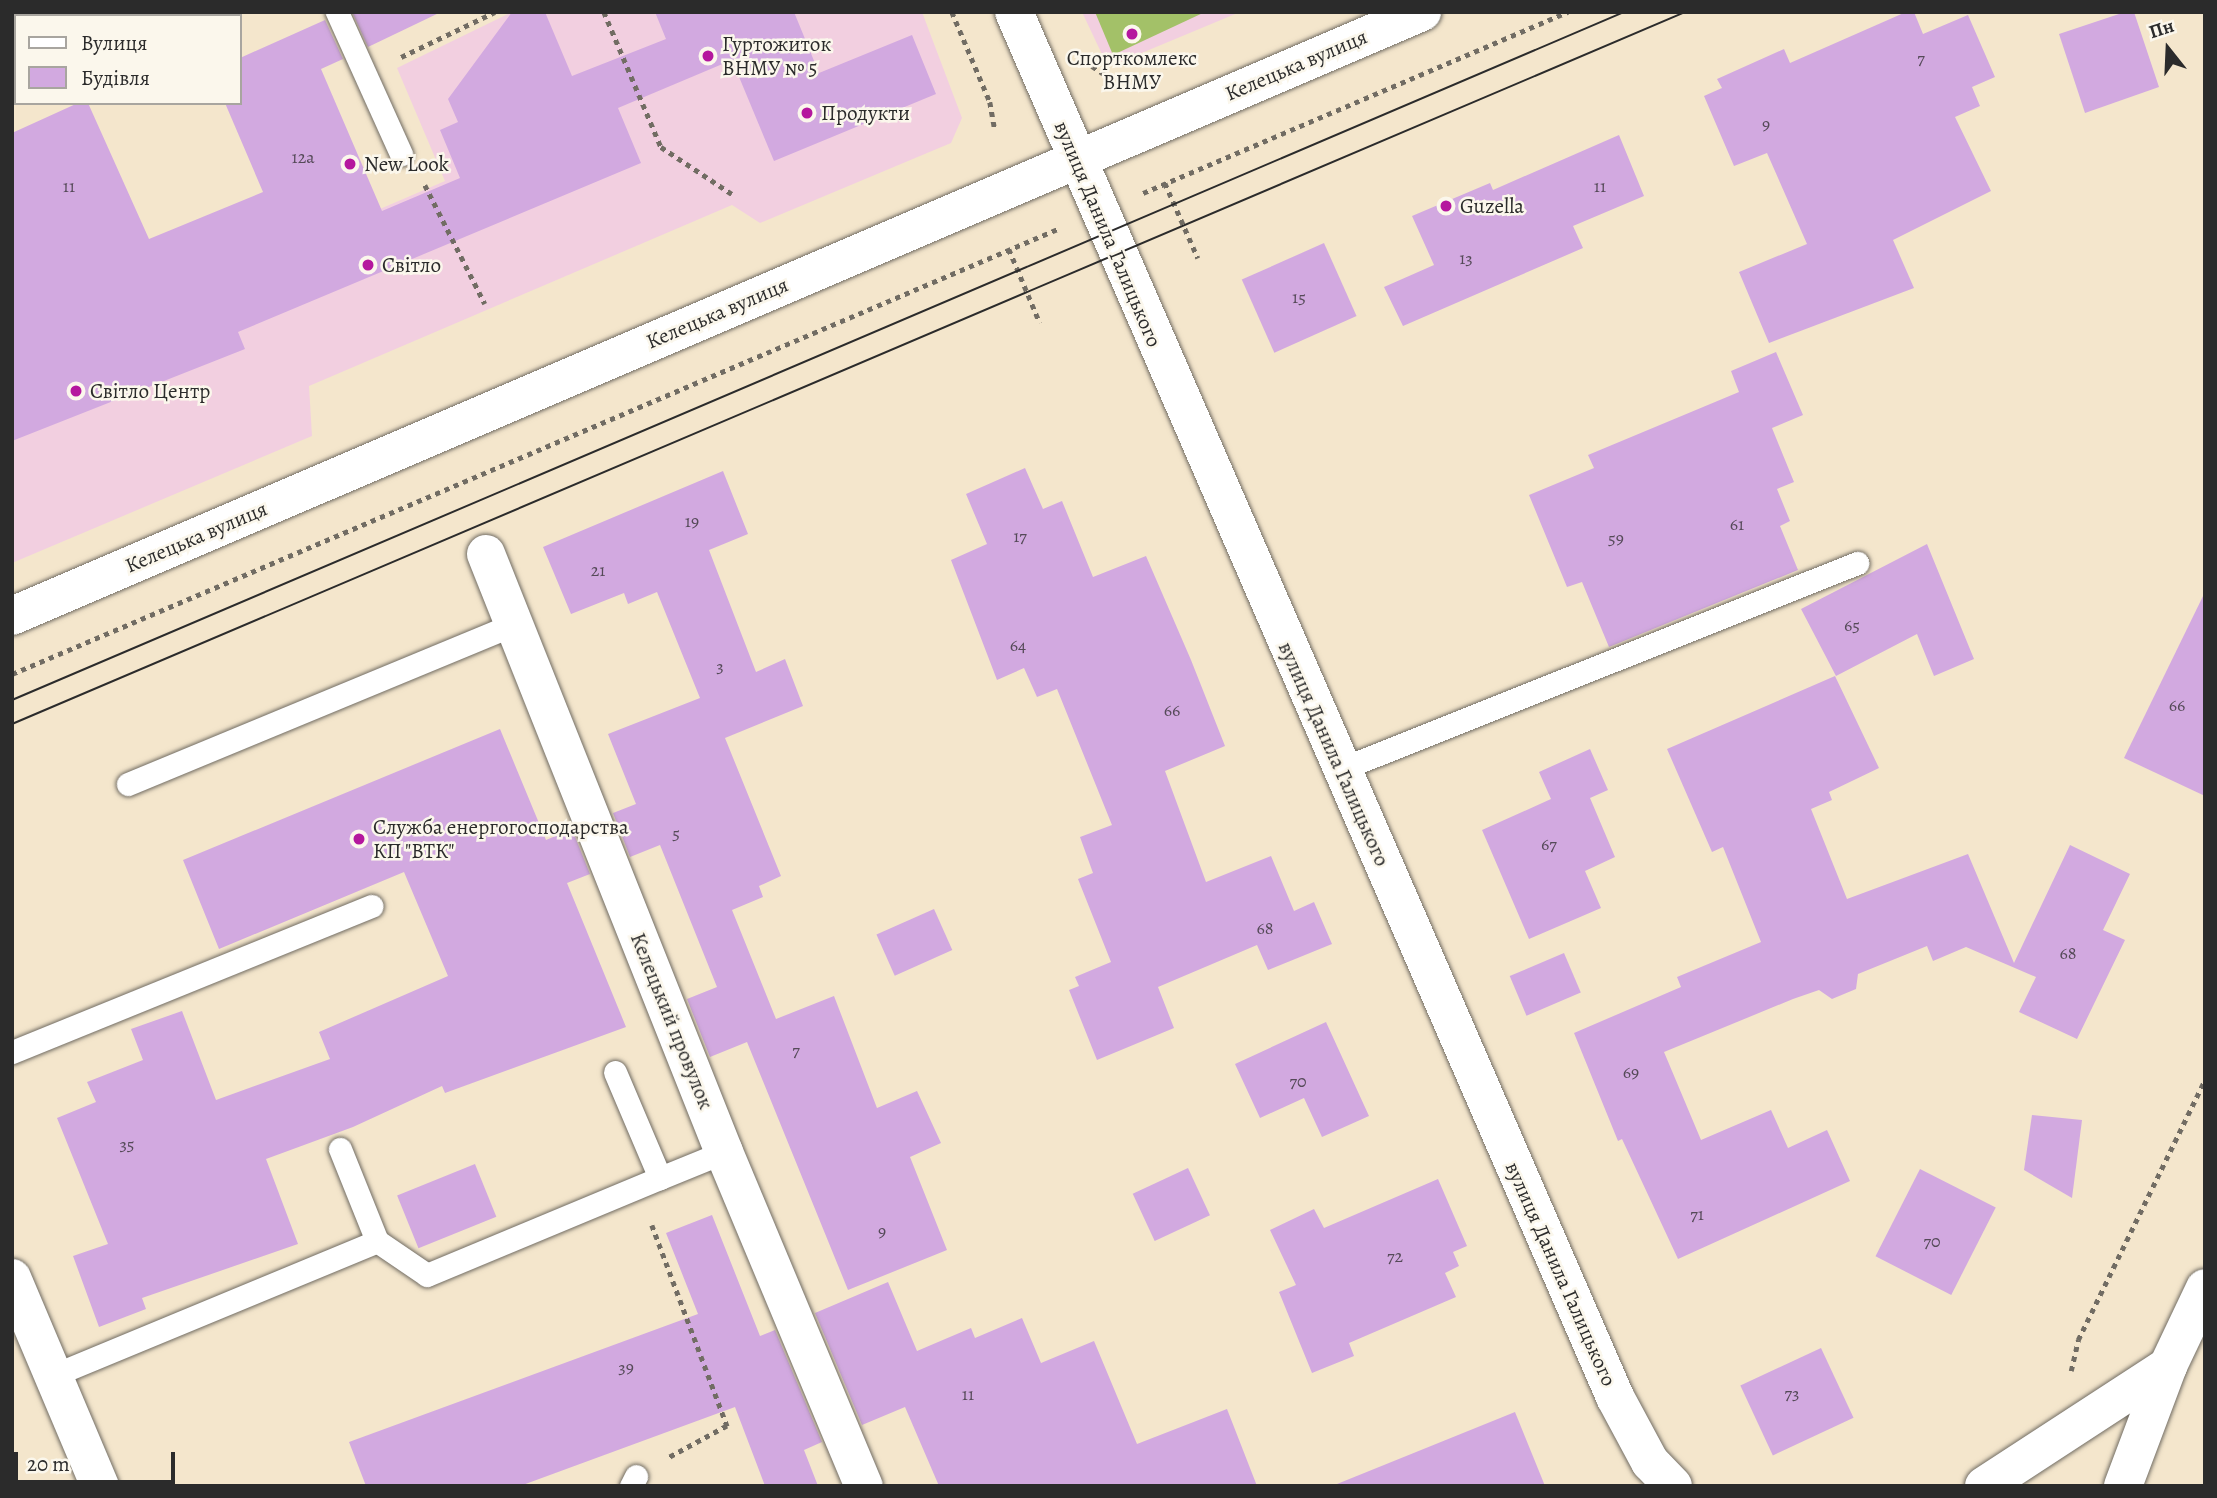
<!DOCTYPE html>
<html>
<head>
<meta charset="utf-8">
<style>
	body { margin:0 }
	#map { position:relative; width:2217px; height:1498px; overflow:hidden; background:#f4e6cc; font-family:Alegreya,serif }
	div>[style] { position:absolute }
	.built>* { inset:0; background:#f2cfe0 }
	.green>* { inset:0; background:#a3c168 }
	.building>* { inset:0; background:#d2a9e0; transform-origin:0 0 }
	.path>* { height:4.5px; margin-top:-2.25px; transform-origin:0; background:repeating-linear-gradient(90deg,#716c63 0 5px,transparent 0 10px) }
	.roads { filter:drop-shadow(0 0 2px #716c63) drop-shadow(0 0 2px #716c63) }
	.service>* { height:23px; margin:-11.5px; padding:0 11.5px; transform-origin:11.5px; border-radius:11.5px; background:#fff }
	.minor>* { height:38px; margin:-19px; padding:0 19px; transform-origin:19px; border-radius:19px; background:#fff }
	.secondary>* { height:38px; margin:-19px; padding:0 19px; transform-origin:19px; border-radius:19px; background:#fff }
	.tram>* { height:2px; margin:-1px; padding:0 1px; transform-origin:1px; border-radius:1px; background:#2b2b2b }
	.dots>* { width:19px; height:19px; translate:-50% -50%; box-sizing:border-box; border:4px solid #fbf7ec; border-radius:50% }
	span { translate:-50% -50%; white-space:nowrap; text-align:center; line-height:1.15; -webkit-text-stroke:5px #fbf7ec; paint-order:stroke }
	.number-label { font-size:18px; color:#554a58 }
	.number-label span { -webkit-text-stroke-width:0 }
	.poi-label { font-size:21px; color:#2b2b2b }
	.left { translate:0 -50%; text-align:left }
	.street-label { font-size:21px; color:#2b2b2b }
	.frame { position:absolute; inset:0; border:14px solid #2b2b2b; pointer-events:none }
	.legend { position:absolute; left:14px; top:14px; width:228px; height:91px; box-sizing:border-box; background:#fbf7ec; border:2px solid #a8a59f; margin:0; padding:9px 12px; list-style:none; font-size:21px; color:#2b2b2b }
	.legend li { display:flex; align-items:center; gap:14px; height:35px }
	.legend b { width:35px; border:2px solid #a8a59f }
	.north { position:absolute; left:2133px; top:14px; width:70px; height:70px; -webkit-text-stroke:5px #fbf7ec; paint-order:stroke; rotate:342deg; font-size:19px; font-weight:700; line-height:28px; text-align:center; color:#2b2b2b }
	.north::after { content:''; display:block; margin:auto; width:24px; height:32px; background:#2b2b2b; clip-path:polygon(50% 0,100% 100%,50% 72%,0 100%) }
	.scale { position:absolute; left:14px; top:1452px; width:161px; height:32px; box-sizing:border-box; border:4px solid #2b2b2b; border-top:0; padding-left:9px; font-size:21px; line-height:24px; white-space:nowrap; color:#2b2b2b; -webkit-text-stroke:5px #fbf7ec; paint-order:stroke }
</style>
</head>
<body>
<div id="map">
	<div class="built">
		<i style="clip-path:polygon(512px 12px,922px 12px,962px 118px,951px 143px,760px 223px,732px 205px,309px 386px,312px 436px,12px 563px,12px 338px,236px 271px,445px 181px,397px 68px)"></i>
		<i style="clip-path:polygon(1082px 12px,1240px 12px,1108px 67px)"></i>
	</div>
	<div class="green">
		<i style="clip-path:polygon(1095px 12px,1205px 12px,1113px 55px)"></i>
	</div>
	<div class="building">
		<i style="clip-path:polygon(352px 12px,441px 12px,368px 47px)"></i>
		<i style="clip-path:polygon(512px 12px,545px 12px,572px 76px,666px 39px,655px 12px,794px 12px,819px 73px,912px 35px,936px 94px,774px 161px,732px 60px,618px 108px,641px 163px,238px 332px,245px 349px,12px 441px,12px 133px,78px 103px,88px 103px,149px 239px,263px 192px,225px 103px,240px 103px,240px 58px,325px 20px,343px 59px,321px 69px,382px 211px,460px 178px,440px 130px,458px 122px,448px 99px)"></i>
		<i style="clip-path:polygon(1906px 12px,1914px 12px,1923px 34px,1968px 15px,1995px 77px,1972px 87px,1980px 106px,1955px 117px,1991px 191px,1893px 240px,1914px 288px,1769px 343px,1739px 272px,1807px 244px,1767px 153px,1734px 166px,1704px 96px,1722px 88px,1717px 79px,1784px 49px,1790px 63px)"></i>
		<i style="clip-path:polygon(2125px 12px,2134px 12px,2159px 87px,2085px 113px,2059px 34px)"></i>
		<i style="clip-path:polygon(1619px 135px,1644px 196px,1573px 226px,1583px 248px,1403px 326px,1384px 287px,1434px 265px,1412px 216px,1490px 183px,1493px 190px)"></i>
		<i style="left:1324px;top:243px;width:80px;height:90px;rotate:66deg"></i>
		<i style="clip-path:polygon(1776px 352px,1803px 415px,1772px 428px,1794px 482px,1777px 489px,1790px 521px,1780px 526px,1798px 570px,1609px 647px,1582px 582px,1567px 587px,1529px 495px,1594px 468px,1588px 455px,1739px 392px,1731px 371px)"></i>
		<i style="clip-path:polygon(1025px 468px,1043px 509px,1062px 501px,1093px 577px,1146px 556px,1191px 660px,1225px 746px,1165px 771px,1206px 882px,1271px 856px,1294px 911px,1314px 902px,1332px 944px,1268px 970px,1257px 945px,1158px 987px,1174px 1028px,1097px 1060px,1069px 990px,1079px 986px,1075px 977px,1111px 962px,1078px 879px,1093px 873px,1080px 837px,1112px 825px,1057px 689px,1037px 697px,1024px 668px,997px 680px,951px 560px,987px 544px,966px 494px)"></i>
		<i style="clip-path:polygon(723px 471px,748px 534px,709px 550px,756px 672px,785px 659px,803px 706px,725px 738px,781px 876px,759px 886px,763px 897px,732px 910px,776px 1019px,834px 996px,877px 1108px,917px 1091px,941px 1143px,910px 1157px,947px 1250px,848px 1290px,747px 1042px,710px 1057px,687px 999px,717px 987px,660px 845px,630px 857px,613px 813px,636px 804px,608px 734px,700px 698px,657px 592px,628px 604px,624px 593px,571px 614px,543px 547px)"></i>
		<i style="clip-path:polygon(1927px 544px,1974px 659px,1934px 676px,1917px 634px,1836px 676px,1801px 609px)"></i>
		<i style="clip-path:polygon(2205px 592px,2205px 796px,2124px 758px)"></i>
		<i style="clip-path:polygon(1835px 676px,1879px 768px,1829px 792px,1832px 800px,1811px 809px,1847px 899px,1968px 854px,2014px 963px,2070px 845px,2130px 874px,2103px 930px,2125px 940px,2077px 1039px,2019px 1012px,2036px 977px,1966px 947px,1933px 961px,1927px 946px,1858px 974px,1856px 989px,1832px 999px,1819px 990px,1793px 999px,1664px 1052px,1701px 1140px,1771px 1110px,1788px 1148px,1827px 1130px,1850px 1181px,1678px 1259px,1622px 1139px,1618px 1141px,1574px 1033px,1681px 987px,1677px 977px,1761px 942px,1723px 847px,1712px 852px,1667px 749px)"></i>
		<i style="clip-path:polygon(500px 729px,546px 840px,572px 829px,590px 874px,567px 883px,626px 1027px,445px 1093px,442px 1086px,353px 1127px,266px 1159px,298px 1244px,142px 1298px,146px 1309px,99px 1327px,73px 1256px,108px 1244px,57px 1118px,96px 1102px,87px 1082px,143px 1060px,131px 1029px,182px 1011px,216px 1100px,330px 1059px,319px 1032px,448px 976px,404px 872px,219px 949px,183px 860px)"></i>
		<i style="clip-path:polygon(1590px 749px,1608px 790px,1590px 798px,1615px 857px,1585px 871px,1601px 908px,1529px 939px,1482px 830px,1551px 799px,1539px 772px)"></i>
		<i style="left:934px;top:909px;width:45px;height:63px;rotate:66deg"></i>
		<i style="left:1564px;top:953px;width:43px;height:59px;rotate:67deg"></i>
		<i style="clip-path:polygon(1326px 1022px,1369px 1116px,1322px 1137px,1304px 1098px,1260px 1118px,1235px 1064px)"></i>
		<i style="clip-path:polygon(2032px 1115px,2082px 1120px,2072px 1198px,2024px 1170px)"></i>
		<i style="left:475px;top:1164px;width:57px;height:84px;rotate:68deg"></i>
		<i style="left:1188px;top:1168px;width:52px;height:61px;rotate:65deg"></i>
		<i style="left:1920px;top:1169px;width:85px;height:98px;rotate:27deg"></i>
		<i style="clip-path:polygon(1438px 1179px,1467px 1246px,1453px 1252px,1459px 1266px,1445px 1273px,1456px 1297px,1349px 1343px,1354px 1356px,1312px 1373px,1279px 1292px,1296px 1285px,1270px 1230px,1314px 1209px,1324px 1228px)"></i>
		<i style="clip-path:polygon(712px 1215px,760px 1336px,775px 1330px,822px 1442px,804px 1450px,818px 1486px,765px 1486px,735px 1407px,520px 1486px,366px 1486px,349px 1442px,698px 1314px,666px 1233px)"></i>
		<i style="clip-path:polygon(888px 1282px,917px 1351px,971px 1328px,975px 1338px,1022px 1318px,1041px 1363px,1094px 1341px,1137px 1444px,1227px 1409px,1257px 1486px,939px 1486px,905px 1407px,862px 1425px,815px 1313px)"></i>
		<i style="left:1821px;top:1348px;width:77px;height:89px;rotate:65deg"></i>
		<i style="clip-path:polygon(1515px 1412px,1545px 1486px,1337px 1486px,1337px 1484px)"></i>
	</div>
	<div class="path">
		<i style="left:604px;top:12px;width:147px;rotate:67.1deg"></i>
		<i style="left:661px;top:147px;width:85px;rotate:33.5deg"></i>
		<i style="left:952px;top:12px;width:98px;rotate:67.1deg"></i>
		<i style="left:990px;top:102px;width:27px;rotate:80deg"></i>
		<i style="left:401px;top:57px;width:104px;rotate:-25.6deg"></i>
		<i style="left:1092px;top:66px;width:37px;rotate:34deg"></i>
		<i style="left:1165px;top:183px;width:82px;rotate:66.3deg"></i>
		<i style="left:425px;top:185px;width:133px;rotate:63.2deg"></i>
		<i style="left:1143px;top:193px;width:462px;rotate:-23.1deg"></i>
		<i style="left:1009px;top:249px;width:80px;rotate:67.3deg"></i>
		<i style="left:12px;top:674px;width:1137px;rotate:-23.05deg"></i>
		<i style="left:652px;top:1225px;width:215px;rotate:69.5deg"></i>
		<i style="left:727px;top:1426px;width:67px;rotate:151.5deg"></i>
		<i style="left:2071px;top:1371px;width:32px;rotate:-77deg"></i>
		<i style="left:2078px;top:1340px;width:289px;rotate:-64deg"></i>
	</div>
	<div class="roads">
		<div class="service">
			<i style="left:337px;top:12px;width:156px;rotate:65.7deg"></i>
			<i style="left:61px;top:16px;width:9px;rotate:-27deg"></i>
			<i style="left:12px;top:37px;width:4px;rotate:-14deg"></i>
			<i style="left:1341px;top:769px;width:556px;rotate:-21.76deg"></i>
			<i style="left:128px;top:784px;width:419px;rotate:-22.5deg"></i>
			<i style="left:12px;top:1052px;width:388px;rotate:-22.1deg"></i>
			<i style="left:340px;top:1149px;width:99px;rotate:68.1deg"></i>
			<i style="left:660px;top:1178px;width:69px;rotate:-22.1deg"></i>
			<i style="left:54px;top:1375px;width:350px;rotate:-22.5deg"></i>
			<i style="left:377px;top:1241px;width:60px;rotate:34.2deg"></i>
			<i style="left:427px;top:1275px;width:252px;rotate:-22.6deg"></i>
			<i style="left:660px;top:1178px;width:115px;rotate:-113deg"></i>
			<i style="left:631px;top:1486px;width:11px;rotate:-63deg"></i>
		</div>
		<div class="minor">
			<i style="left:486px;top:554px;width:644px;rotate:68.3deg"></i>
			<i style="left:724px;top:1152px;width:362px;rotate:67.3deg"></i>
			<i style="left:12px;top:1278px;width:226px;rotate:67.1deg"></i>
		</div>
		<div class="secondary">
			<i style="left:1014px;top:12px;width:1510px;rotate:66.54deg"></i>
			<i style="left:1615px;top:1397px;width:74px;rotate:61.7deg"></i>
			<i style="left:1650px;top:1462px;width:33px;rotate:46deg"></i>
			<i style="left:12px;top:616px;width:1534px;rotate:-23.19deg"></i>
			<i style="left:1984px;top:1486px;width:220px;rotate:-33.1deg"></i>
			<i style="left:2123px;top:1486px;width:128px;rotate:-69.4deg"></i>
			<i style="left:2168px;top:1366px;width:86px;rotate:-64.6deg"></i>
		</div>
	</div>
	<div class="tram">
		<i style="left:12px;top:700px;width:1753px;rotate:-23.11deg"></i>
		<i style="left:12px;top:724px;width:1818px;rotate:-23.05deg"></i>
	</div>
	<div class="dots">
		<i style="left:1132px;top:34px;background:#b5179e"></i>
		<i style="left:708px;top:56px;background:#b5179e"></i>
		<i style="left:807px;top:113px;background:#b5179e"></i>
		<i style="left:350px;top:164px;background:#b5179e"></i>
		<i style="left:1446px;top:206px;background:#b5179e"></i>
		<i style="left:368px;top:265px;background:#b5179e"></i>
		<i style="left:76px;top:391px;background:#b5179e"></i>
		<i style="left:359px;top:839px;background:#b5179e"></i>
	</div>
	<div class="number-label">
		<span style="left:1921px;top:58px">7</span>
		<span style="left:1766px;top:124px">9</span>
		<span style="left:303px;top:157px">12а</span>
		<span style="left:69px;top:186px">11</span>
		<span style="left:1600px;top:186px">11</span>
		<span style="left:1466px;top:258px">13</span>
		<span style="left:1299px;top:297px">15</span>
		<span style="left:692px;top:521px">19</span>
		<span style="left:1737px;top:524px">61</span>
		<span style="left:1020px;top:536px">17</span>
		<span style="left:1616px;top:538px">59</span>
		<span style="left:598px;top:570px">21</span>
		<span style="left:1852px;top:625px">65</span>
		<span style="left:1018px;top:645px">64</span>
		<span style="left:720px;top:666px">3</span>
		<span style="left:2177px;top:705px">66</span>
		<span style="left:1172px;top:710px">66</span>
		<span style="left:676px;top:833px">5</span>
		<span style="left:1549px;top:844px">67</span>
		<span style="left:1265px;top:928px">68</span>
		<span style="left:2068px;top:953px">68</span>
		<span style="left:796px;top:1050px">7</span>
		<span style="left:1631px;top:1072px">69</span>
		<span style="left:1298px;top:1081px">70</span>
		<span style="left:127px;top:1144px">35</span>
		<span style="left:1697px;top:1214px">71</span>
		<span style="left:882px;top:1231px">9</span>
		<span style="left:1932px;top:1241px">70</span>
		<span style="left:1395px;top:1256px">72</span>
		<span style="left:626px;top:1367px">39</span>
		<span style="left:1792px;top:1393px">73</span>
		<span style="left:968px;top:1394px">11</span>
	</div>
	<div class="poi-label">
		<span class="left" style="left:722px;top:56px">Гуртожиток<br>ВНМУ № 5</span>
		<span style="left:1132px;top:70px">Спорткомлекс<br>ВНМУ</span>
		<span class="left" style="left:821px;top:113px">Продукти</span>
		<span class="left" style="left:364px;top:164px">New Look</span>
		<span class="left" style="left:1460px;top:206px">Guzella</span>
		<span class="left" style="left:382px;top:265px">Світло</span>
		<span class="left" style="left:90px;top:391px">Світло Центр</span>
		<span class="left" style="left:373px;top:839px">Служба енергогосподарства<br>КП "ВТК"</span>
	</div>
	<div class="street-label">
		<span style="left:1296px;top:65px;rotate:-23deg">Келецька вулиця</span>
		<span style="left:1108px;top:234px;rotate:67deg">вулиця Данила Галицького</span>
		<span style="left:717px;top:313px;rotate:-23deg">Келецька вулиця</span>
		<span style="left:196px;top:537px;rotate:-23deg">Келецька вулиця</span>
		<span style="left:1334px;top:754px;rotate:66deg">вулиця Данила Галицького</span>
		<span style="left:672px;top:1021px;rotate:68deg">Келецький провулок</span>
		<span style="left:1561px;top:1274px;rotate:66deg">вулиця Данила Галицького</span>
	</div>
	<div class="frame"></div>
	<ul class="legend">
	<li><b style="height:9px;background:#fff"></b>Вулиця</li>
	<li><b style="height:19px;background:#d2a9e0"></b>Будівля</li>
	</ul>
	<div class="north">Пн</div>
	<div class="scale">20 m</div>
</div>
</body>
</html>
